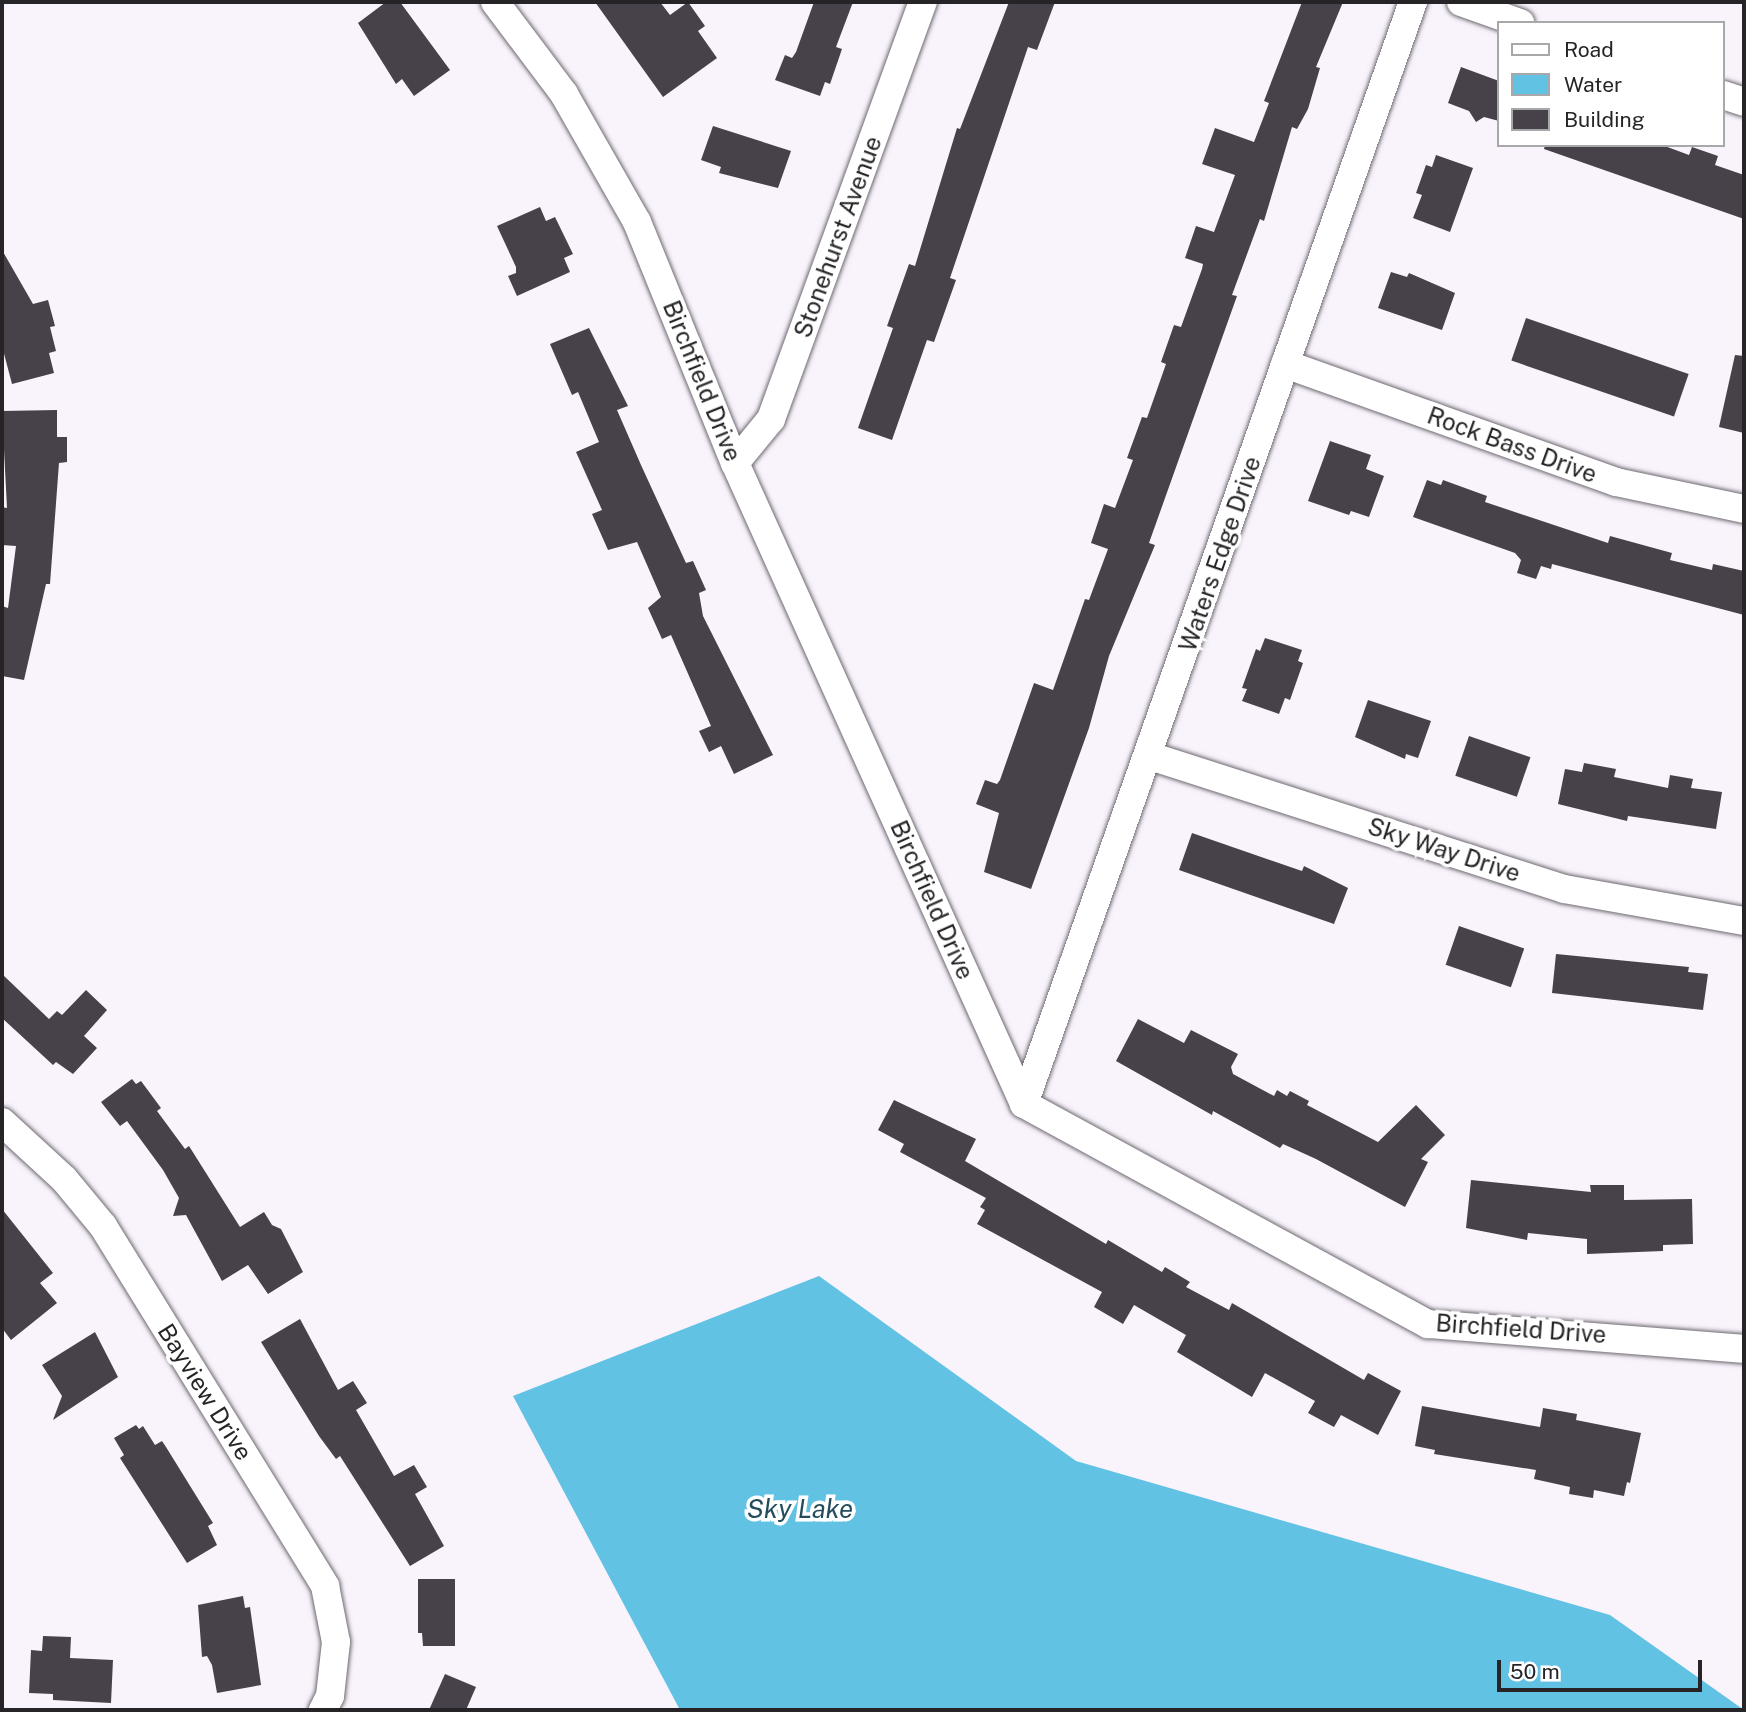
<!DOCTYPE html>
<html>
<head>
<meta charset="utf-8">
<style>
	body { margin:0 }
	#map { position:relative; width:1746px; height:1712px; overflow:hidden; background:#f9f3fc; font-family:"Public Sans",sans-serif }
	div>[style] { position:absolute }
	.water>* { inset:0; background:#61c2e4 }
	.building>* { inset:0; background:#474249; transform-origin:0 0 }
	.roads { filter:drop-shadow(0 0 2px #6e6971) drop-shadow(0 0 2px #6e6971) }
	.minor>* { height:28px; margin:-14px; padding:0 14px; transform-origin:14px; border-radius:14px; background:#fff }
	span { translate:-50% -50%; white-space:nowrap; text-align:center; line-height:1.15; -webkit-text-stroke:7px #fff; paint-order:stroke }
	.street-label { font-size:24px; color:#262427 }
	.water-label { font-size:26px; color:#234d5c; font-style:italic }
	.frame { position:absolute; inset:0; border:4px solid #262427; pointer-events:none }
	.legend { position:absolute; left:1497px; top:21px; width:228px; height:126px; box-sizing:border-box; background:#fff; border:2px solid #a8a7a9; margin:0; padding:9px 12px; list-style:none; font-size:21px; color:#262427 }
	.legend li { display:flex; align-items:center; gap:14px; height:35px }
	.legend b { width:35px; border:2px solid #a8a7a9 }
	.scale { position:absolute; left:1497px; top:1660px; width:205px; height:32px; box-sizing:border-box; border:4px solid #262427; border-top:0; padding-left:9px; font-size:21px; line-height:24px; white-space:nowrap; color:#262427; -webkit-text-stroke:5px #fff; paint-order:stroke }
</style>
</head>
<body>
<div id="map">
	<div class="water">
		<i style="clip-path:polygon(819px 1276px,1076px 1461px,1610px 1615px,1744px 1710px,680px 1710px,513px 1396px)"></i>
	</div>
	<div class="building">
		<i style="clip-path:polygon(386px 2px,400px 2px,450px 70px,414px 96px,402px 79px,396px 84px,358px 23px)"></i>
		<i style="clip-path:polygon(595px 2px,660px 2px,670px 15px,688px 2px,705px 26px,698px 31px,717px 58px,663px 97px)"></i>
		<i style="clip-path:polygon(814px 2px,853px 2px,836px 47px,842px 49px,830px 84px,825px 82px,820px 96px,775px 80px,785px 55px,792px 58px,796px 52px)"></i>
		<i style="clip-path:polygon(1009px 2px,1055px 2px,1037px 50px,1028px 47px,950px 278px,956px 280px,934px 342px,927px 340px,892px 440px,858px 428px,893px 328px,887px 326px,909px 264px,915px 266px,957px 128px,960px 129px)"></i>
		<i style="clip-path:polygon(1302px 2px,1343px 2px,1316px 67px,1320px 68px,1308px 109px,1297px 129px,1292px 127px,1264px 221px,1260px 219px,1232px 295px,1237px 296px,1149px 543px,1155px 545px,1109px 656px,1089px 728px,1031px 889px,984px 872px,999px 813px,976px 804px,985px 780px,997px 784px,1000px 780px,1034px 683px,1053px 690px,1085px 599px,1089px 600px,1108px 549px,1091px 543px,1104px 504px,1115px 508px,1133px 460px,1127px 458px,1142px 417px,1147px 418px,1166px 364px,1161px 362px,1174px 325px,1181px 327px,1202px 269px,1203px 264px,1185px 258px,1196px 226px,1214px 232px,1235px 175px,1202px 164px,1215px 128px,1254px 142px,1269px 103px,1264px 101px)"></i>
		<i style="clip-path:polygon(1461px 67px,1499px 81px,1499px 121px,1484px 117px,1476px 122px,1469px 111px,1448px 103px)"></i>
		<i style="clip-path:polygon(713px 126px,791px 151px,778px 188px,719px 173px,721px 167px,701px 160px)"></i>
		<i style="clip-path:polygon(1545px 145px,1662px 145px,1689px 155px,1692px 147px,1718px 156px,1715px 165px,1744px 175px,1744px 219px,1544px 149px)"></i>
		<i style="clip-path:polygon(1436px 155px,1473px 168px,1450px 232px,1413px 218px,1422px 195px,1416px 193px,1426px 165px,1432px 167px)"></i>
		<i style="clip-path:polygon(540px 207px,546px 221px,555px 217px,573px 254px,564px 258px,570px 272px,517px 296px,508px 276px,516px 273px,516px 267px,497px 226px)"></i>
		<i style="clip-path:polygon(2px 250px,33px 304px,48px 300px,55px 326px,50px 327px,56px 351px,49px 353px,54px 373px,12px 384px,2px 346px)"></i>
		<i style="clip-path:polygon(1391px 272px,1407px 277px,1409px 273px,1455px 293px,1442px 330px,1378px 308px)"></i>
		<i style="left:1526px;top:318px;width:172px;height:45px;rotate:19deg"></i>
		<i style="clip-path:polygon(589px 328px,628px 406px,617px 410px,641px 465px,686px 563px,693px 561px,706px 590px,699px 593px,703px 616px,773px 755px,734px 774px,721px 746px,709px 752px,699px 731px,711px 726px,671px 635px,662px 639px,648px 608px,661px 597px,637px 542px,608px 550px,592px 514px,602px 510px,576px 452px,599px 442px,578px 392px,572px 395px,550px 344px)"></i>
		<i style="clip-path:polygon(1735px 355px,1744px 356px,1744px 433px,1719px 427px)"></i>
		<i style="clip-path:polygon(57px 410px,57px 437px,67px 437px,67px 462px,59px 463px,50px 584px,46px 584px,24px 680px,2px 676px,2px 606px,8px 608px,16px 546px,2px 545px,2px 507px,7px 508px,2px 411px)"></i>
		<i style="clip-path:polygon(1330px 441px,1371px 455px,1366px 469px,1384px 476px,1369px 517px,1351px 511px,1349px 515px,1308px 501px)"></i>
		<i style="clip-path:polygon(1427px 480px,1441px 485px,1443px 480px,1487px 496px,1485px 502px,1608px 543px,1610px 536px,1672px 553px,1670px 560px,1712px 570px,1713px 564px,1744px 571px,1744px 615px,1552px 564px,1551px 569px,1541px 566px,1536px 579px,1517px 573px,1521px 560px,1515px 553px,1413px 517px)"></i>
		<i style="clip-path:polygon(1265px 638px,1302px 650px,1298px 661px,1303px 663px,1290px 700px,1285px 698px,1279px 714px,1242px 701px,1247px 689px,1242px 688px,1256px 649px,1260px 651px)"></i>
		<i style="clip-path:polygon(1368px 700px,1431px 721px,1418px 758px,1406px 754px,1405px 759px,1355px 737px)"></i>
		<i style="left:1469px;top:736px;width:65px;height:42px;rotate:19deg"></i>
		<i style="clip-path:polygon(1584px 763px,1616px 769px,1614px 777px,1668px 788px,1670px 775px,1693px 779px,1691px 788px,1722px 792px,1716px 829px,1628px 816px,1627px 821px,1558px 804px,1565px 769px,1582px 772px)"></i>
		<i style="clip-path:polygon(1192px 833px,1302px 871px,1304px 866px,1348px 888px,1334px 924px,1179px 870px)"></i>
		<i style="left:1459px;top:926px;width:69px;height:41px;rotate:19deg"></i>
		<i style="clip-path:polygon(1556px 954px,1689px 967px,1688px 972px,1708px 974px,1703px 1010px,1552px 993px)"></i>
		<i style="clip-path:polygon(2px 974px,49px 1019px,57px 1011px,62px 1015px,86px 990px,107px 1010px,84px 1036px,97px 1048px,73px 1074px,56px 1062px,53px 1065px,2px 1018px)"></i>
		<i style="clip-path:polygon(1138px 1019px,1184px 1043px,1191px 1030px,1238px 1054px,1231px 1067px,1233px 1074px,1274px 1096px,1277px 1090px,1287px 1096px,1290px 1091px,1309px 1101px,1307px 1105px,1378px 1142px,1416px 1105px,1445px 1135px,1421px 1159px,1428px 1162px,1405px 1207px,1316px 1159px,1283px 1144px,1280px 1148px,1213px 1111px,1212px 1115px,1116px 1061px)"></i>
		<i style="clip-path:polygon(132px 1079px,136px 1084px,141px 1081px,161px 1108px,157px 1111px,185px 1149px,189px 1146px,240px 1227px,264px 1212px,272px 1225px,281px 1229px,303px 1272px,268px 1294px,248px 1265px,222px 1281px,186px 1215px,173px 1216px,179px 1198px,163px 1170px,127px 1121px,120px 1126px,101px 1102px)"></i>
		<i style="clip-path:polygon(894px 1100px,976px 1139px,965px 1161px,1106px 1244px,1108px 1240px,1162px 1272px,1165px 1267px,1190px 1282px,1186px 1287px,1229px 1310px,1232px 1303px,1364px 1380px,1368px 1373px,1401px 1391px,1378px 1435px,1341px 1415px,1334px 1427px,1308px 1413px,1315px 1401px,1265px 1373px,1252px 1397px,1177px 1352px,1186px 1335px,1134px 1305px,1123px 1324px,1094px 1307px,1102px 1292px,977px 1224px,985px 1210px,980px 1207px,986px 1198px,900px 1152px,904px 1144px,878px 1130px)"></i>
		<i style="clip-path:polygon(1471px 1180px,1591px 1192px,1590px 1185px,1624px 1185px,1624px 1200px,1692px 1199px,1693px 1244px,1663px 1245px,1663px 1251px,1587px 1254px,1587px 1239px,1528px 1233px,1527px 1240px,1466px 1228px)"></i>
		<i style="clip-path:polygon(2px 1209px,53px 1273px,40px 1283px,57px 1303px,11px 1340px,2px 1328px)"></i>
		<i style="clip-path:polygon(300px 1319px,338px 1390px,353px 1381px,367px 1403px,356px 1410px,394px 1476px,414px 1465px,427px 1487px,415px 1494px,444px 1546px,410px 1566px,340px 1456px,336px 1459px,319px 1436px,261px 1342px)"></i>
		<i style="clip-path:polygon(95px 1332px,118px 1377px,53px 1420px,62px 1396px,42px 1365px)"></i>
		<i style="clip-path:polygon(1422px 1406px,1540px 1427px,1543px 1408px,1577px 1414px,1576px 1420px,1641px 1433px,1630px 1483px,1627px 1482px,1624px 1496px,1594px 1490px,1593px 1498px,1569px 1494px,1570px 1487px,1534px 1479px,1536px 1470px,1434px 1454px,1435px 1450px,1415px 1446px)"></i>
		<i style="clip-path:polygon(136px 1425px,139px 1429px,143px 1426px,155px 1445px,162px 1441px,166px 1447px,213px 1523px,208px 1526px,217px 1545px,187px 1563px,120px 1458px,124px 1455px,114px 1438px)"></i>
		<i style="clip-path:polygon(418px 1579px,455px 1579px,455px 1646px,423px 1646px,422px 1633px,418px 1633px)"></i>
		<i style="clip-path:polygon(243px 1596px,245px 1608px,250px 1607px,261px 1685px,217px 1693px,212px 1665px,207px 1656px,202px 1657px,198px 1605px)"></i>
		<i style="clip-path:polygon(43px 1636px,71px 1637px,70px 1658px,113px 1660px,111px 1703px,53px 1700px,53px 1694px,29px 1693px,31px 1650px,42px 1651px)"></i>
		<i style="clip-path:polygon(445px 1674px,476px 1687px,466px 1710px,429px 1710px)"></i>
	</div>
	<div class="roads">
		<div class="minor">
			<i style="left:495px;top:2px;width:115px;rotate:53.1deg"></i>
			<i style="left:564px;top:94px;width:147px;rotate:60.3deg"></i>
			<i style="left:637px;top:222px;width:260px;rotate:67.9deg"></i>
			<i style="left:735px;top:463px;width:703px;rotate:65.73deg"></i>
			<i style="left:1024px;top:1104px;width:460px;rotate:28.6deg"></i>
			<i style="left:1428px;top:1324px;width:317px;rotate:4.5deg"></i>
			<i style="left:1461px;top:2px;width:63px;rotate:19.6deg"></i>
			<i style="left:1723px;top:95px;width:22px;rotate:18deg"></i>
			<i style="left:1285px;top:364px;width:351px;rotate:19.6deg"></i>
			<i style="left:1616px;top:482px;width:131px;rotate:11.9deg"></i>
			<i style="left:735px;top:463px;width:57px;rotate:-50.7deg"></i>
			<i style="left:771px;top:419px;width:444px;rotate:-70deg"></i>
			<i style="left:1150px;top:756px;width:435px;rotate:17.8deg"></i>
			<i style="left:1564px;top:889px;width:183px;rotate:10.1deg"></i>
			<i style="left:1024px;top:1104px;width:1169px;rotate:-70.56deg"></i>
			<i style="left:2px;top:1122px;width:84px;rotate:42.6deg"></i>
			<i style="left:64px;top:1179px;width:61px;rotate:50.3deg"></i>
			<i style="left:103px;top:1226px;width:423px;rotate:58.3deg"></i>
			<i style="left:325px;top:1586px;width:57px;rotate:78.9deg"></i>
			<i style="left:336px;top:1642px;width:54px;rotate:96.3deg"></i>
			<i style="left:330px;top:1696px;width:16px;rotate:117deg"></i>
		</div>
	</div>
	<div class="street-label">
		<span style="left:838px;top:237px;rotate:-70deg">Stonehurst Avenue</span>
		<span style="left:702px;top:381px;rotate:68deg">Birchfield Drive</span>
		<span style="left:1512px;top:445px;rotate:20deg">Rock Bass Drive</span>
		<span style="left:1220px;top:554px;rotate:-71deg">Waters Edge Drive</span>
		<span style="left:1444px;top:850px;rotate:18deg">Sky Way Drive</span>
		<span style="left:932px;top:900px;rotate:66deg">Birchfield Drive</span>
		<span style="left:1521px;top:1329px;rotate:4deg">Birchfield Drive</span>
		<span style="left:205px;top:1392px;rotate:58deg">Bayview Drive</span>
	</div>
	<div class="water-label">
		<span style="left:800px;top:1509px">Sky Lake</span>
	</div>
	<div class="frame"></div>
	<ul class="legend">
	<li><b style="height:9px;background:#fff"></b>Road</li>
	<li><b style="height:19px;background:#61c2e4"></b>Water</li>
	<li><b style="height:19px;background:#474249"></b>Building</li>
	</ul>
	<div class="scale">50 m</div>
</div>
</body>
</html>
